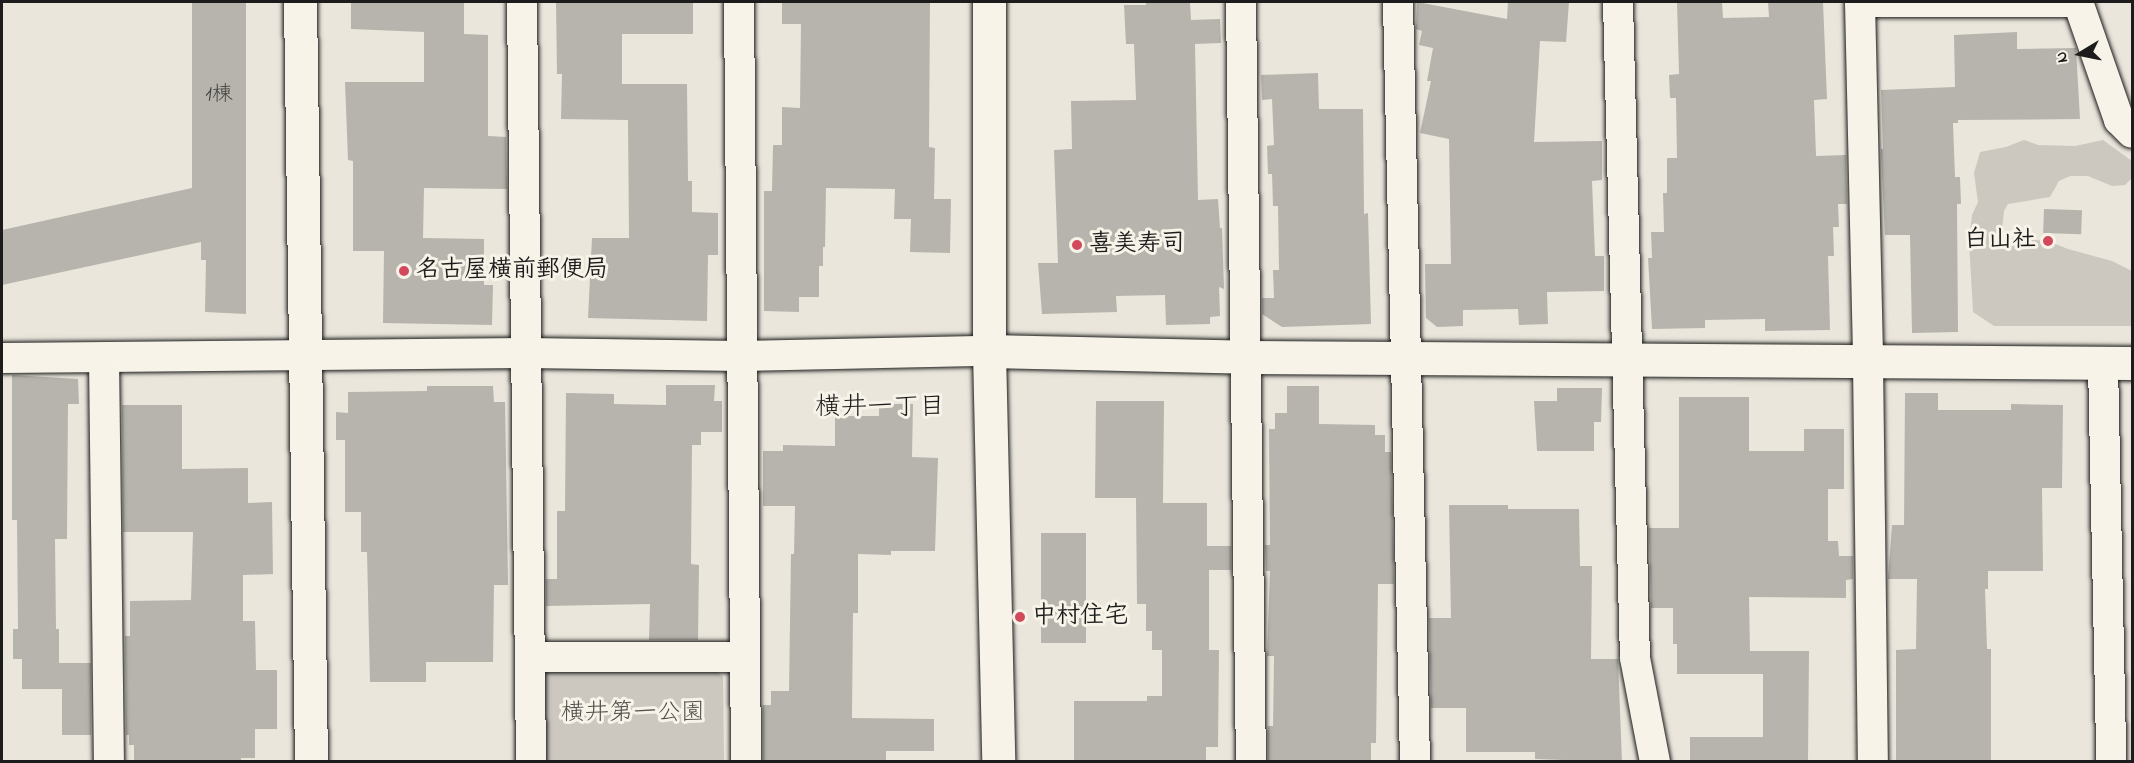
<!DOCTYPE html>
<html>
<head>
<meta charset="utf-8">
<style>
	body { margin:0 }
	#map { position:relative; width:2134px; height:763px; overflow:hidden; background:#eae6dc; font-family:"Indie Flower","Klee One",sans-serif }
	div>[style] { position:absolute }
	.green>* { inset:0; background:#ccc8c0 }
	.building>* { inset:0; background:#b6b4ac; transform-origin:0 0 }
	.roads { filter:drop-shadow(0 0 2px #1c1c1c) drop-shadow(0 0 2px #1c1c1c) }
	.minor>* { height:30px; margin:-15px; padding:0 15px; transform-origin:15px; border-radius:15px; background:#f7f3e8 }
	.tertiary>* { height:33px; margin:-16.5px; padding:0 16.5px; transform-origin:16.5px; border-radius:16.5px; background:#f7f3e8 }
	.dots>* { width:16px; height:16px; translate:-50% -50%; box-sizing:border-box; border:3px solid #f7f3e8; border-radius:50% }
	span { translate:-50% -50%; white-space:nowrap; text-align:center; line-height:1.15; -webkit-text-stroke:6px #f7f3e8; paint-order:stroke }
	.number-label { font-size:21px; color:#424240 }
	.number-label span { -webkit-text-stroke-width:0 }
	.poi-label { font-size:24px; color:#1c1c1c; font-weight:700 }
	.right { translate:-100% -50%; text-align:right }
	.left { translate:0 -50%; text-align:left }
	.park-label { font-size:24px; color:#51504d }
	.neighbourhood-label { font-size:26px; color:#1c1c1c }
	.frame { position:absolute; inset:0; border:3px solid #1c1c1c; pointer-events:none }
	.north { position:absolute; left:2050px; top:24px; width:60px; height:60px; -webkit-text-stroke:4px #f7f3e8; paint-order:stroke; rotate:260deg; font-size:16px; font-weight:700; line-height:24px; text-align:center; color:#1c1c1c }
	.north::after { content:''; display:block; margin:auto; width:21px; height:27px; background:#1c1c1c; clip-path:polygon(50% 0,100% 100%,50% 72%,0 100%) }
</style>
</head>
<body>
<div id="map">
	<div class="green">
		<i style="clip-path:polygon(2024px 140px,2038px 145px,2075px 146px,2103px 140px,2132px 161px,2132px 178px,2125px 185px,2112px 186px,2088px 176px,2070px 176px,2059px 181px,2050px 197px,2008px 204px,2004px 211px,2002px 230px,2008px 238px,2048px 241px,2068px 249px,2112px 261px,2132px 271px,2132px 326px,1994px 326px,1973px 312px,1969px 241px,1972px 215px,1978px 202px,1974px 173px,1980px 152px,2006px 147px)"></i>
		<i style="clip-path:polygon(713px 667px,723px 677px,724px 761px,545px 761px,543px 678px,551px 668px)"></i>
	</div>
	<div class="building">
		<i style="clip-path:polygon(192px 2px,246px 2px,246px 314px,205px 312px,206px 260px,201px 260px,201px 242px,2px 285px,2px 230px,192px 188px)"></i>
		<i style="clip-path:polygon(351px 2px,464px 2px,464px 34px,488px 35px,488px 136px,506px 137px,507px 189px,424px 188px,423px 238px,484px 239px,484px 285px,493px 285px,492px 325px,383px 323px,384px 251px,353px 251px,353px 161px,348px 160px,345px 82px,424px 82px,424px 32px,351px 29px)"></i>
		<i style="clip-path:polygon(556px 2px,693px 2px,693px 34px,622px 34px,622px 84px,687px 84px,688px 181px,692px 181px,692px 212px,718px 213px,718px 255px,708px 255px,707px 321px,588px 318px,592px 238px,629px 238px,628px 120px,561px 119px,562px 74px,557px 74px)"></i>
		<i style="clip-path:polygon(782px 2px,930px 2px,929px 147px,935px 148px,934px 199px,951px 199px,950px 253px,910px 252px,911px 219px,894px 219px,895px 189px,826px 188px,825px 247px,823px 247px,823px 266px,819px 266px,819px 297px,799px 297px,799px 312px,764px 311px,764px 191px,772px 191px,773px 145px,782px 145px,782px 107px,800px 108px,801px 24px,782px 24px)"></i>
		<i style="clip-path:polygon(1146px 2px,1190px 2px,1191px 20px,1220px 19px,1221px 43px,1195px 44px,1198px 200px,1218px 199px,1220px 228px,1222px 228px,1224px 289px,1219px 287px,1220px 316px,1210px 317px,1210px 324px,1166px 325px,1165px 295px,1116px 296px,1117px 312px,1042px 314px,1038px 263px,1058px 263px,1054px 150px,1072px 149px,1071px 101px,1136px 100px,1134px 44px,1126px 44px,1124px 5px,1146px 5px)"></i>
		<i style="clip-path:polygon(1417px 2px,1507px 19px,1508px 2px,1569px 2px,1566px 42px,1540px 41px,1534px 142px,1602px 141px,1602px 180px,1592px 181px,1595px 256px,1604px 256px,1604px 291px,1547px 292px,1548px 324px,1519px 325px,1518px 309px,1463px 310px,1463px 326px,1437px 327px,1426px 318px,1425px 264px,1451px 264px,1449px 139px,1420px 133px,1431px 81px,1427px 81px,1433px 48px,1419px 45px,1422px 31px,1416px 29px)"></i>
		<i style="clip-path:polygon(1677px 2px,1722px 2px,1723px 18px,1769px 17px,1768px 2px,1823px 2px,1827px 99px,1814px 100px,1816px 156px,1846px 155px,1847px 204px,1838px 204px,1839px 227px,1833px 227px,1834px 256px,1828px 256px,1830px 330px,1765px 331px,1765px 319px,1705px 320px,1705px 328px,1652px 329px,1648px 258px,1652px 258px,1651px 232px,1664px 232px,1663px 193px,1667px 193px,1667px 158px,1677px 158px,1676px 98px,1670px 98px,1669px 75px,1679px 74px)"></i>
		<i style="clip-path:polygon(2017px 32px,2017px 49px,2076px 48px,2080px 119px,1958px 120px,1958px 123px,1953px 123px,1955px 177px,1960px 177px,1961px 204px,1957px 204px,1958px 332px,1912px 333px,1910px 235px,1885px 235px,1881px 154px,1881px 149px,1883px 149px,1881px 90px,1955px 87px,1954px 35px)"></i>
		<i style="clip-path:polygon(1318px 73px,1319px 109px,1363px 109px,1364px 214px,1368px 213px,1371px 324px,1282px 327px,1262px 314px,1262px 298px,1274px 298px,1273px 270px,1279px 270px,1278px 206px,1273px 206px,1272px 174px,1268px 174px,1267px 146px,1274px 145px,1272px 99px,1262px 100px,1261px 75px)"></i>
		<i style="left:2044px;top:209px;width:38px;height:24px;rotate:2deg"></i>
		<i style="clip-path:polygon(12px 375px,78px 379px,79px 404px,68px 404px,67px 539px,55px 539px,56px 629px,59px 629px,59px 663px,91px 663px,91px 735px,62px 735px,62px 689px,22px 689px,22px 659px,13px 659px,13px 629px,18px 629px,17px 520px,12px 520px)"></i>
		<i style="clip-path:polygon(666px 385px,715px 385px,714px 401px,722px 401px,722px 432px,701px 432px,701px 445px,692px 445px,691px 564px,699px 565px,698px 640px,649px 640px,650px 604px,546px 606px,546px 579px,557px 579px,557px 511px,565px 511px,566px 393px,614px 394px,614px 404px,666px 405px)"></i>
		<i style="clip-path:polygon(427px 386px,493px 386px,494px 402px,505px 402px,508px 585px,494px 585px,493px 662px,426px 662px,426px 682px,370px 682px,367px 552px,361px 552px,361px 512px,345px 512px,345px 440px,336px 440px,336px 412px,348px 413px,348px 392px,427px 391px)"></i>
		<i style="clip-path:polygon(1287px 386px,1319px 386px,1319px 424px,1375px 425px,1375px 435px,1385px 435px,1385px 452px,1391px 452px,1394px 584px,1378px 584px,1376px 743px,1371px 743px,1371px 762px,1268px 761px,1268px 726px,1273px 726px,1274px 656px,1267px 656px,1270px 571px,1266px 571px,1265px 545px,1270px 545px,1269px 429px,1275px 429px,1275px 413px,1287px 413px)"></i>
		<i style="clip-path:polygon(1557px 388px,1602px 388px,1601px 422px,1594px 422px,1594px 451px,1537px 451px,1534px 401px,1557px 401px)"></i>
		<i style="clip-path:polygon(1905px 393px,1938px 393px,1938px 410px,2011px 410px,2011px 404px,2063px 405px,2062px 488px,2042px 488px,2043px 571px,1988px 571px,1988px 589px,1985px 589px,1987px 649px,1991px 649px,1991px 762px,1896px 762px,1896px 650px,1916px 649px,1917px 579px,1888px 579px,1892px 525px,1904px 525px)"></i>
		<i style="clip-path:polygon(1679px 397px,1749px 397px,1749px 451px,1804px 451px,1804px 429px,1844px 429px,1844px 489px,1828px 489px,1828px 541px,1838px 541px,1839px 556px,1853px 556px,1853px 579px,1846px 580px,1846px 598px,1749px 597px,1750px 651px,1809px 651px,1808px 761px,1690px 762px,1690px 737px,1763px 737px,1763px 674px,1677px 674px,1677px 644px,1673px 644px,1673px 608px,1651px 608px,1649px 528px,1679px 528px)"></i>
		<i style="clip-path:polygon(1096px 401px,1164px 401px,1163px 503px,1207px 503px,1207px 546px,1231px 546px,1231px 570px,1209px 570px,1209px 650px,1219px 650px,1218px 747px,1206px 747px,1206px 762px,1074px 762px,1074px 701px,1147px 701px,1147px 696px,1162px 696px,1162px 650px,1152px 650px,1152px 631px,1146px 631px,1146px 604px,1137px 604px,1136px 498px,1095px 498px)"></i>
		<i style="clip-path:polygon(888px 404px,913px 404px,912px 457px,938px 458px,935px 551px,891px 551px,891px 555px,858px 554px,858px 613px,853px 613px,852px 718px,934px 719px,934px 751px,886px 751px,886px 762px,763px 760px,763px 705px,771px 705px,771px 691px,789px 691px,791px 554px,794px 554px,795px 506px,763px 506px,763px 451px,783px 451px,783px 445px,835px 446px,835px 416px,879px 416px,879px 408px,888px 408px)"></i>
		<i style="clip-path:polygon(122px 405px,182px 405px,182px 469px,248px 468px,248px 503px,272px 502px,273px 574px,243px 575px,243px 621px,255px 621px,256px 670px,277px 670px,277px 729px,255px 729px,255px 758px,241px 758px,241px 762px,134px 762px,134px 745px,129px 745px,129px 735px,126px 735px,125px 636px,130px 636px,130px 601px,191px 600px,193px 532px,123px 532px)"></i>
		<i style="clip-path:polygon(1449px 505px,1508px 505px,1508px 509px,1579px 509px,1580px 566px,1592px 566px,1591px 659px,1618px 659px,1622px 762px,1535px 759px,1535px 752px,1466px 752px,1466px 708px,1431px 708px,1429px 618px,1451px 618px)"></i>
		<i style="left:1041px;top:533px;width:45px;height:110px"></i>
	</div>
	<div class="roads">
		<div class="minor">
			<i style="left:522px;top:2px;width:760px;rotate:89.32deg"></i>
			<i style="left:739px;top:2px;width:760px;rotate:89.47deg"></i>
			<i style="left:1241px;top:2px;width:760px;rotate:89.25deg"></i>
			<i style="left:1398px;top:2px;width:760px;rotate:88.72deg"></i>
			<i style="left:1618px;top:2px;width:656px;rotate:88.52deg"></i>
			<i style="left:1635px;top:658px;width:106px;rotate:79.1deg"></i>
			<i style="left:1860px;top:2px;width:360px;rotate:88.7deg"></i>
			<i style="left:1868px;top:362px;width:400px;rotate:89.3deg"></i>
			<i style="left:1860px;top:2px;width:219px"></i>
			<i style="left:2078px;top:2px;width:125px;rotate:70.8deg"></i>
			<i style="left:2119px;top:120px;width:18px;rotate:45deg"></i>
			<i style="left:2px;top:358px;width:524px;rotate:-0.55deg"></i>
			<i style="left:526px;top:353px;width:215px;rotate:0.8deg"></i>
			<i style="left:741px;top:356px;width:248px;rotate:-1.2deg"></i>
			<i style="left:104px;top:358px;width:404px;rotate:89.3deg"></i>
			<i style="left:2103px;top:364px;width:398px;rotate:88.8deg"></i>
			<i style="left:530px;top:657px;width:214px"></i>
		</div>
		<div class="tertiary">
			<i style="left:300px;top:2px;width:760px;rotate:89.17deg"></i>
			<i style="left:989px;top:2px;width:349px;rotate:90deg"></i>
			<i style="left:989px;top:351px;width:411px;rotate:88.7deg"></i>
			<i style="left:989px;top:351px;width:258px;rotate:1.3deg"></i>
			<i style="left:1247px;top:357px;width:885px;rotate:0.39deg"></i>
		</div>
	</div>
	<div class="dots">
		<i style="left:2048px;top:241px;background:#d1495b"></i>
		<i style="left:1077px;top:245px;background:#d1495b"></i>
		<i style="left:404px;top:271px;background:#d1495b"></i>
		<i style="left:1020px;top:617px;background:#d1495b"></i>
	</div>
	<div class="number-label">
		<span style="left:219px;top:95px">1棟</span>
	</div>
	<div class="poi-label">
		<span class="right" style="left:2036px;top:241px">白山社</span>
		<span class="left" style="left:1089px;top:245px">喜美寿司</span>
		<span class="left" style="left:416px;top:271px">名古屋横前郵便局</span>
		<span class="left" style="left:1032px;top:617px">中村住宅</span>
	</div>
	<div class="park-label">
		<span style="left:633px;top:714px">横井第一公園</span>
	</div>
	<div class="neighbourhood-label">
		<span style="left:880px;top:409px">横井一丁目</span>
	</div>
	<div class="frame"></div>
	<div class="north">N</div>
</div>
</body>
</html>
